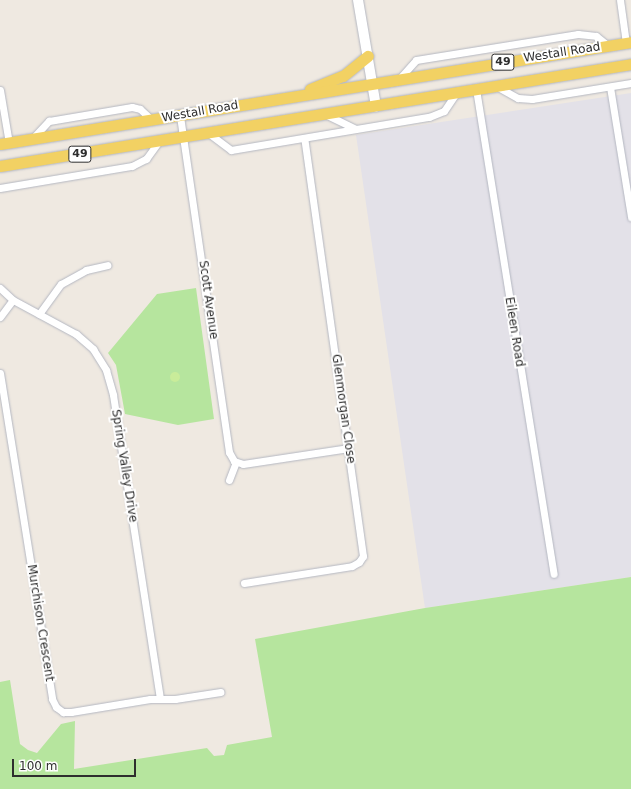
<!DOCTYPE html>
<html>
<head>
<meta charset="utf-8">
<style>
	body { margin:0 }
	#map { position:relative; width:631px; height:789px; overflow:hidden; background:#efe9e1; font-family:"DejaVu Sans",sans-serif }
	div>[style] { position:absolute }
	.industrial>* { inset:0; background:#e3e1e8 }
	.green>* { inset:0; background:#b6e59e }
	.pitch>* { inset:0; background:#c9ec9a }
	.round { border-radius:50% }
	.roads { filter:drop-shadow(0 0 1px #b4b7c1) drop-shadow(0 0 1px #b4b7c1) }
	.street>* { height:7px; margin:-3.5px; padding:0 3.5px; transform-origin:3.5px; border-radius:3.5px; background:#fff }
	.secondary>* { height:10px; margin:-5px; padding:0 5px; transform-origin:5px; border-radius:5px; background:#fff }
	.primary>* { height:11px; margin:-5.5px; padding:0 5.5px; transform-origin:5.5px; border-radius:5.5px; background:#f2d163 }
	span { translate:-50% -50%; white-space:nowrap; text-align:center; line-height:1.15; -webkit-text-stroke:4px #fff; paint-order:stroke }
	.shield-label span { padding:1px 3px; background:#fff; border:1px solid; border-radius:3px; -webkit-text-stroke-width:0 }
	.shield-label { font-size:11px; color:#2e2e2e; font-weight:700 }
	.street-label { font-size:12px; color:#2e2e2e }
	.scale { position:absolute; left:12px; top:759px; width:124px; height:18px; box-sizing:border-box; border:2px solid #2e2e2e; border-top:0; padding-left:5px; font-size:12px; line-height:14px; white-space:nowrap; color:#2e2e2e; -webkit-text-stroke:3px #fff; paint-order:stroke }
</style>
</head>
<body>
<div id="map">
	<div class="industrial">
		<i style="clip-path:polygon(631px 93px,631px 577px,425px 608px,356px 135px)"></i>
	</div>
	<div class="green">
		<i style="clip-path:polygon(196px 288px,214px 419px,178px 425px,125px 414px,116px 365px,108px 353px,157px 294px)"></i>
		<i style="clip-path:polygon(631px 577px,631px 789px,0 789px,0 682px,10px 680px,20px 744px,28px 750px,37px 753px,61px 724px,75px 721px,74px 769px,207px 748px,214px 756px,224px 755px,227px 745px,272px 737px,255px 639px,425px 608px)"></i>
	</div>
	<div class="pitch">
		<i class="round" style="left:170px;top:372px;width:10px;height:10px"></i>
	</div>
	<div class="roads">
		<div class="street">
			<i style="left:620px;top:0;width:43px;rotate:82.1deg"></i>
			<i style="left:399px;top:79px;width:25px;rotate:-48deg"></i>
			<i style="left:416px;top:60px;width:164px;rotate:-9.1deg"></i>
			<i style="left:578px;top:34px;width:18px;rotate:6deg"></i>
			<i style="left:596px;top:36px;width:14px;rotate:39deg"></i>
			<i style="left:496px;top:86px;width:25px;rotate:29deg"></i>
			<i style="left:518px;top:98px;width:14px;rotate:4deg"></i>
			<i style="left:532px;top:99px;width:100px;rotate:-9.2deg"></i>
			<i style="left:610px;top:87px;width:132px;rotate:80.8deg"></i>
			<i style="left:476px;top:89px;width:491px;rotate:80.9deg"></i>
			<i style="left:0;top:90px;width:54px;rotate:80.4deg"></i>
			<i style="left:325px;top:114px;width:34px;rotate:26deg"></i>
			<i style="left:180px;top:116px;width:340px;rotate:81.7deg"></i>
			<i style="left:229px;top:452px;width:10px;rotate:61deg"></i>
			<i style="left:234px;top:461px;width:9px;rotate:18deg"></i>
			<i style="left:243px;top:464px;width:107px;rotate:-8.6deg"></i>
			<i style="left:207px;top:132px;width:30px;rotate:37deg"></i>
			<i style="left:231px;top:150px;width:201px;rotate:-9.5deg"></i>
			<i style="left:429px;top:117px;width:16px;rotate:-22deg"></i>
			<i style="left:444px;top:111px;width:22px;rotate:-56deg"></i>
			<i style="left:32px;top:139px;width:25px;rotate:-47deg"></i>
			<i style="left:49px;top:121px;width:84px;rotate:-9.6deg"></i>
			<i style="left:132px;top:107px;width:8px;rotate:14deg"></i>
			<i style="left:140px;top:109px;width:16px;rotate:43deg"></i>
			<i style="left:0;top:188px;width:134px;rotate:-9.5deg"></i>
			<i style="left:132px;top:166px;width:16px;rotate:-27deg"></i>
			<i style="left:146px;top:159px;width:22px;rotate:-54deg"></i>
			<i style="left:0;top:288px;width:18px;rotate:43deg"></i>
			<i style="left:13px;top:300px;width:72px;rotate:28.4deg"></i>
			<i style="left:76px;top:334px;width:23px;rotate:41deg"></i>
			<i style="left:93px;top:349px;width:25px;rotate:58deg"></i>
			<i style="left:106px;top:370px;width:26px;rotate:74deg"></i>
			<i style="left:113px;top:395px;width:307px;rotate:81.2deg"></i>
			<i style="left:39px;top:314px;width:37px;rotate:-54deg"></i>
			<i style="left:61px;top:284px;width:29px;rotate:-29deg"></i>
			<i style="left:86px;top:270px;width:22px;rotate:-13deg"></i>
			<i style="left:0;top:317px;width:21px;rotate:-53deg"></i>
			<i style="left:0;top:373px;width:330px;rotate:80.9deg"></i>
			<i style="left:52px;top:699px;width:9px;rotate:63deg"></i>
			<i style="left:56px;top:707px;width:9px;rotate:36deg"></i>
			<i style="left:63px;top:712px;width:8px"></i>
			<i style="left:71px;top:712px;width:80px;rotate:-9.3deg"></i>
			<i style="left:150px;top:699px;width:25px"></i>
			<i style="left:175px;top:699px;width:46px;rotate:-8.8deg"></i>
			<i style="left:229px;top:480px;width:19px;rotate:-69deg"></i>
			<i style="left:244px;top:583px;width:109px;rotate:-8.9deg"></i>
			<i style="left:352px;top:566px;width:8px;rotate:-30deg"></i>
			<i style="left:359px;top:562px;width:7px;rotate:-56deg"></i>
			<i style="left:363px;top:556px;width:422px;rotate:-98deg"></i>
		</div>
		<div class="secondary">
			<i style="left:358px;top:0;width:108px;rotate:80.4deg"></i>
		</div>
		<div class="primary">
			<i style="left:310px;top:89px;width:35px;rotate:-22deg"></i>
			<i style="left:343px;top:76px;width:32px;rotate:-39deg"></i>
			<i style="left:0;top:144px;width:639px;rotate:-9.18deg"></i>
			<i style="left:0;top:166px;width:639px;rotate:-9.18deg"></i>
		</div>
	</div>
	<div class="shield-label">
		<span style="left:503px;top:62px">49</span>
		<span style="left:80px;top:154px">49</span>
	</div>
	<div class="street-label">
		<span style="left:562px;top:53px;rotate:-9deg">Westall Road</span>
		<span style="left:200px;top:112px;rotate:-10deg">Westall Road</span>
		<span style="left:208px;top:300px;rotate:82deg">Scott Avenue</span>
		<span style="left:514px;top:332px;rotate:81deg">Eileen Road</span>
		<span style="left:343px;top:409px;rotate:82deg">Glenmorgan Close</span>
		<span style="left:124px;top:466px;rotate:81deg">Spring Valley Drive</span>
		<span style="left:40px;top:623px;rotate:81deg">Murchison Crescent</span>
	</div>
	<div class="scale">100 m</div>
</div>
</body>
</html>
